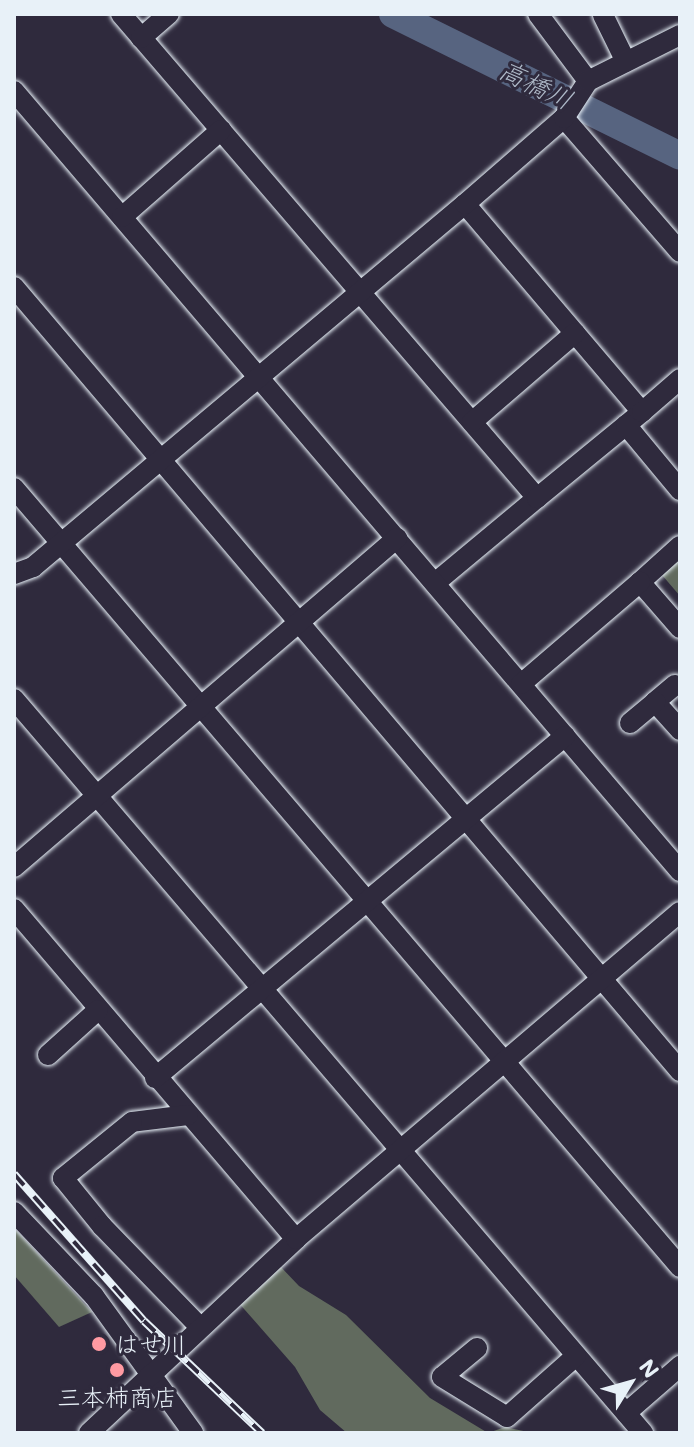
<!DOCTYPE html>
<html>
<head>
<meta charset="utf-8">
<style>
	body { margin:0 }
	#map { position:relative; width:694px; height:1447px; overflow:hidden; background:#2f2a3d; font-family:Mali,"Klee One",sans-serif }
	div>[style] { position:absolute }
	.green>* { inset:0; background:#616a5e }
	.river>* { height:28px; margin:-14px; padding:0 14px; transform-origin:14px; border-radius:14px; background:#576480 }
	.roads { filter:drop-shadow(0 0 2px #e8f1f8) drop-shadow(0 0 2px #e8f1f8) }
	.minor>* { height:20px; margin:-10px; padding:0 10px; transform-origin:10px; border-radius:10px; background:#2f2a3d }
	.rail>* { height:8px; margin-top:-4px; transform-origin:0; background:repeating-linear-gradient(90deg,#2f2a3d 0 15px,#e8f1f8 0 30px); box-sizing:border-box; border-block:2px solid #e8f1f8 }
	.dots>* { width:22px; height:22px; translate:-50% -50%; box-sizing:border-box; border:4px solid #2f2a3d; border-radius:50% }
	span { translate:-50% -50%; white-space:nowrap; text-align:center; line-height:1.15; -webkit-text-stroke:6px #2f2a3d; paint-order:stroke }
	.poi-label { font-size:24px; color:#e8f1f8 }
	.left { translate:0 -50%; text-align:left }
	.water-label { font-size:26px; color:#aeb9c8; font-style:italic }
	.frame { position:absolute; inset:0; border:16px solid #e8f1f8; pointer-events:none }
	.north { position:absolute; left:590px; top:1343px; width:80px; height:80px; -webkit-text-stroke:6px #2f2a3d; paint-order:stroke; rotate:53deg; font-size:22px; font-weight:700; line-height:32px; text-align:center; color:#e8f1f8 }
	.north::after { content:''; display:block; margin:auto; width:28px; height:36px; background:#e8f1f8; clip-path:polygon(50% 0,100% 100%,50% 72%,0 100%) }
</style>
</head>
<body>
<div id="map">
	<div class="green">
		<i style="clip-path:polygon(680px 559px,680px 596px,662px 575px)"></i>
		<i style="clip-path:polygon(14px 1228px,92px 1312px,59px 1327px,14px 1275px)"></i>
		<i style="clip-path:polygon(279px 1265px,299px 1286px,346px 1315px,430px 1398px,488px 1433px,505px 1427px,533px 1433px,347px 1433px,320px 1410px,295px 1367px,237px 1301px)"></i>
	</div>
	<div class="river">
		<i style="left:393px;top:14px;width:320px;rotate:26.3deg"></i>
	</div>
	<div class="roads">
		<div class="minor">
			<i style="left:121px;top:14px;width:638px;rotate:49.32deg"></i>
			<i style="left:537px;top:498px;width:133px;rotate:140.2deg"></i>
			<i style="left:538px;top:14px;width:84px;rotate:53.3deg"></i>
			<i style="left:603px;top:15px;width:52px;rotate:63.9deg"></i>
			<i style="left:141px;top:38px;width:37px;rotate:-41deg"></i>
			<i style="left:14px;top:91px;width:1026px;rotate:49.51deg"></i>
			<i style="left:564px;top:118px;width:177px;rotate:49.1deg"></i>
			<i style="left:465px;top:204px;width:273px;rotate:49.6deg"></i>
			<i style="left:642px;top:412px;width:136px;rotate:140.7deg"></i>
			<i style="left:122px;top:217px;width:132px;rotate:-41.3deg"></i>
			<i style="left:14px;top:287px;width:1029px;rotate:49.65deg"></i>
			<i style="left:642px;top:412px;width:50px;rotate:-41deg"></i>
			<i style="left:472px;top:422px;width:136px;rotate:-40.8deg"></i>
			<i style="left:626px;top:425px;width:85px;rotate:50.3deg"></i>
			<i style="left:14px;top:488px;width:1025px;rotate:49.47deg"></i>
			<i style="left:680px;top:546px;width:54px;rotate:138deg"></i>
			<i style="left:640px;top:582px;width:61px;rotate:49deg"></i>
			<i style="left:14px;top:574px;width:20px;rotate:-20deg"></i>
			<i style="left:33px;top:567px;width:564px;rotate:-40.04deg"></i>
			<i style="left:465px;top:204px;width:131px;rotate:-41deg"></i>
			<i style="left:564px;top:118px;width:44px;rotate:-57deg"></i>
			<i style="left:588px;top:81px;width:103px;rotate:-26.6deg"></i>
			<i style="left:521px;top:684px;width:157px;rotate:-40.6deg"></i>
			<i style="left:675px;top:685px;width:26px;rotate:140deg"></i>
			<i style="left:655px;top:702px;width:38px;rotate:48deg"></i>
			<i style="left:14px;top:699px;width:967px;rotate:49.41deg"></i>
			<i style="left:630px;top:723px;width:33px;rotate:-40deg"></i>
			<i style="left:14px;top:867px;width:505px;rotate:-40.66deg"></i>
			<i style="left:14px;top:909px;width:434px;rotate:49.5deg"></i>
			<i style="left:48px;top:1055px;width:67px;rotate:-42deg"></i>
			<i style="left:155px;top:1078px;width:534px;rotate:-39.83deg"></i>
			<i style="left:188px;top:1115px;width:56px;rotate:172.9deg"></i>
			<i style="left:132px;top:1122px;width:89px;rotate:140.9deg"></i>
			<i style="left:63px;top:1178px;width:62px;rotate:50.9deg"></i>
			<i style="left:102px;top:1226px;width:141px;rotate:45.9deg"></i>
			<i style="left:14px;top:1212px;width:116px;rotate:46.4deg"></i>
			<i style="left:94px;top:1296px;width:169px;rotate:54.1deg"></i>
			<i style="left:477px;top:1348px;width:45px;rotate:140.4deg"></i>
			<i style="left:442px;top:1377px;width:76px;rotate:31.6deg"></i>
			<i style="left:507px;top:1417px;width:92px;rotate:-41.5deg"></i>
			<i style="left:626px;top:1413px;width:72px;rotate:-41deg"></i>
			<i style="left:89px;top:1433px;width:284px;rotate:-43.1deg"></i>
			<i style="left:296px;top:1239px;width:504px;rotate:-40.42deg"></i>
		</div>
	</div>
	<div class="rail">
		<i style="left:14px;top:1174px;width:196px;rotate:48.5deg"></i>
		<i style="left:144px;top:1321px;width:163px;rotate:43.5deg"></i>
	</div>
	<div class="dots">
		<i style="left:99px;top:1344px;background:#ff9aa2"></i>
		<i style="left:117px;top:1370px;background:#ff9aa2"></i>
	</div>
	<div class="poi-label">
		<span class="left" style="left:115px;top:1344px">はせ川</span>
		<span style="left:117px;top:1397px">三本柿商店</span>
	</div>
	<div class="water-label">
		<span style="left:536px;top:85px;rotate:26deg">高橋川</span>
	</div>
	<div class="frame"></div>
	<div class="north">N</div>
</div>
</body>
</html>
